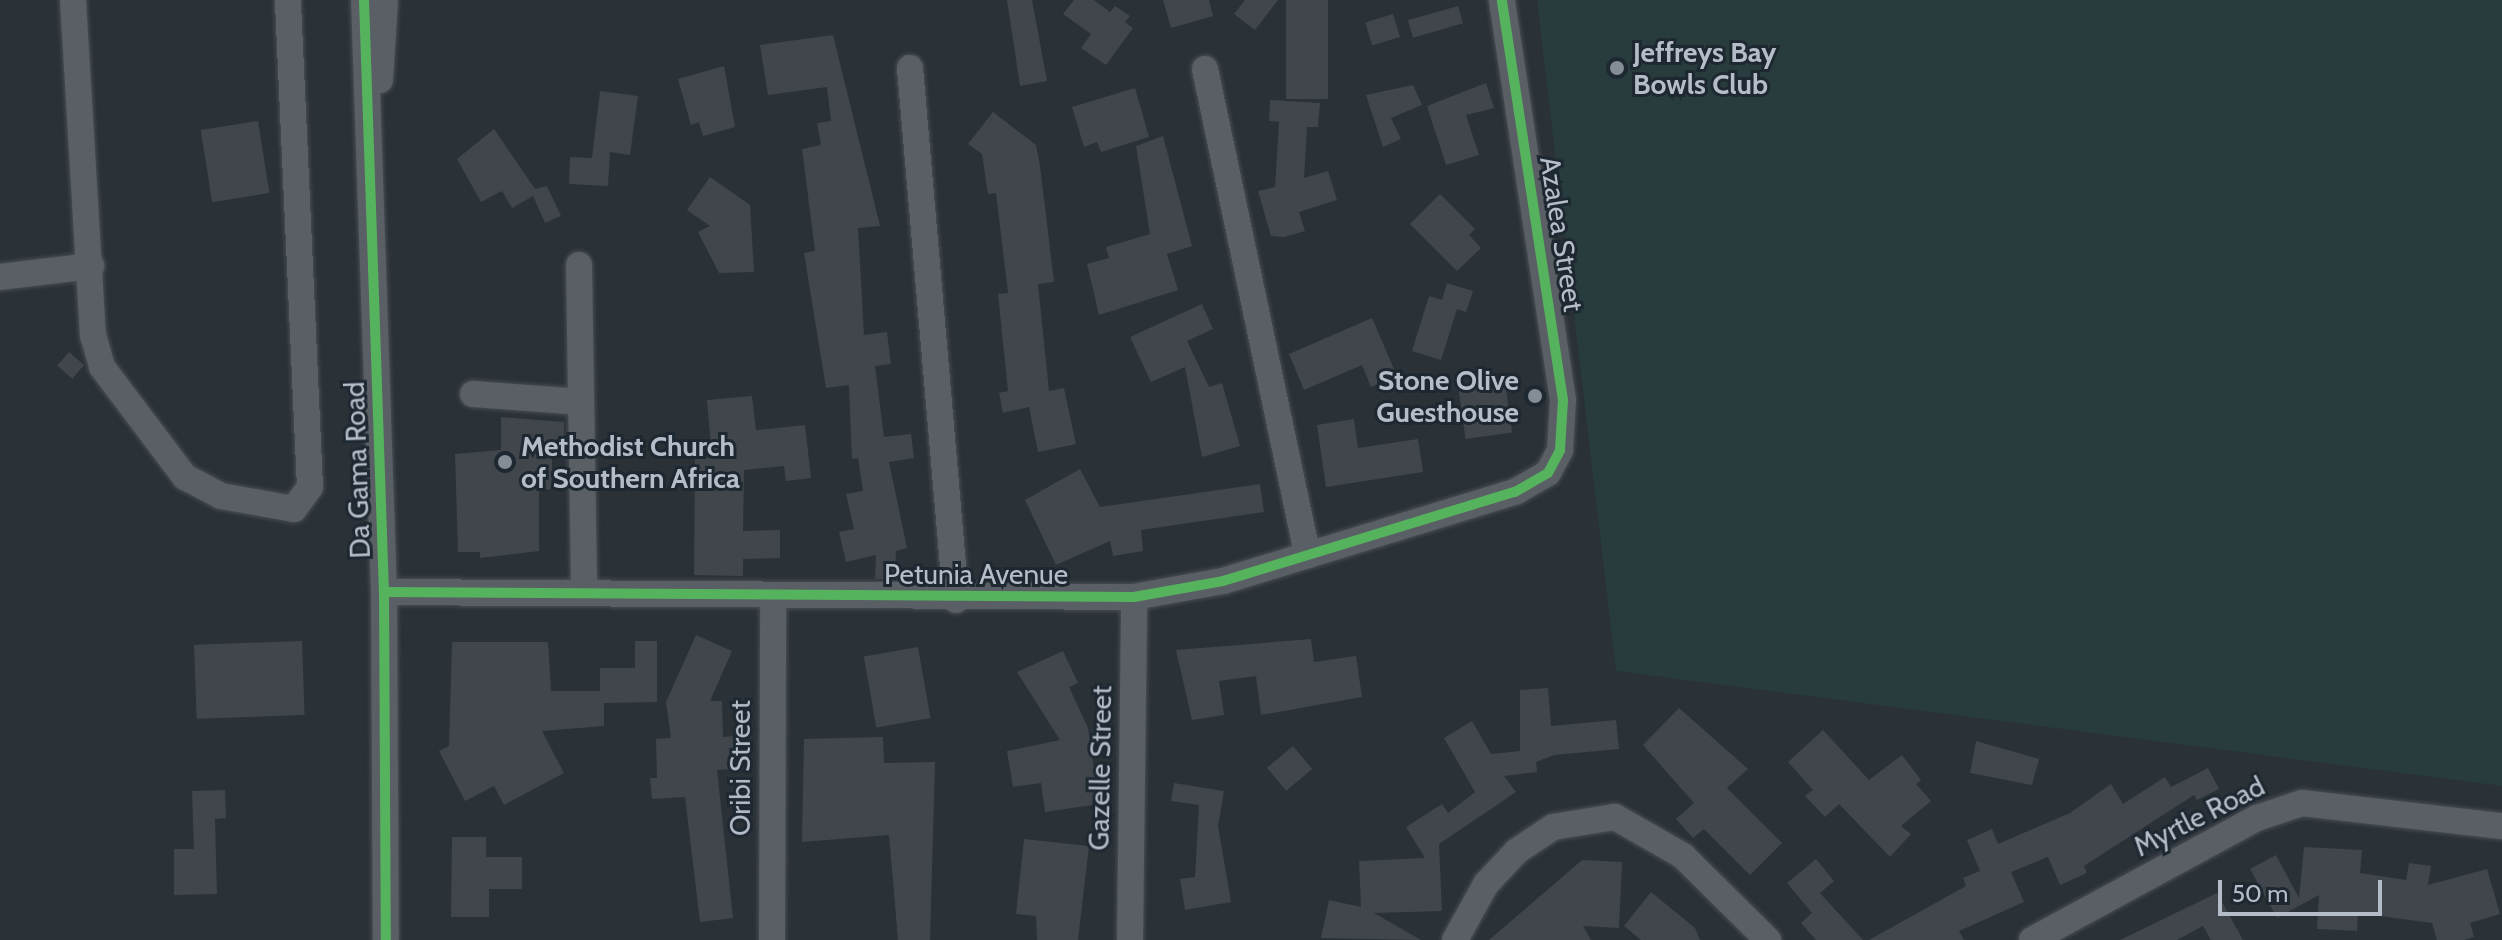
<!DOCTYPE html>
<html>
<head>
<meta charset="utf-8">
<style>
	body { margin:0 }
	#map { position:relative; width:2502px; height:940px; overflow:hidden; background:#2a3137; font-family:Cabin,sans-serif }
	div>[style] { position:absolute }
	.green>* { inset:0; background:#283c3d }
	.building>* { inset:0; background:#41464c; transform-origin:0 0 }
	.roads { filter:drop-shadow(0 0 2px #484d52) drop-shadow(0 0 2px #484d52) }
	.minor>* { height:26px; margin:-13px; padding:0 13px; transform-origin:13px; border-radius:13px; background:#5a5f65 }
	.cycleway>* { height:10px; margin:-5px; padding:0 5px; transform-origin:5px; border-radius:5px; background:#56b35d }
	.dots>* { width:22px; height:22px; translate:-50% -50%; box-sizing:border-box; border:4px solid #1e2831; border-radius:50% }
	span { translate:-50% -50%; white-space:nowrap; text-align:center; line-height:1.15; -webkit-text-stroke:6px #1e2831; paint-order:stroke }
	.poi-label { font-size:28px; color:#b5bdc8; font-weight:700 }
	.left { translate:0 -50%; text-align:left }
	.right { translate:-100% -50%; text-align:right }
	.street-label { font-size:28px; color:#b5bdc8 }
	.scale { position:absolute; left:2218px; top:880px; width:164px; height:36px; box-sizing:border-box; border:4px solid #b5bdc8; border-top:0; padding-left:10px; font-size:24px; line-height:28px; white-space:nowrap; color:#b5bdc8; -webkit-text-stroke:6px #1e2831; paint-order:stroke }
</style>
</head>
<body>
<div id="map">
	<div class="green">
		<i style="clip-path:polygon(1537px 0,2502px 0,2502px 786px,1616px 671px)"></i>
	</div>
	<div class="building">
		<i style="clip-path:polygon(1007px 0,1032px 0,1047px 81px,1020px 86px)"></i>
		<i style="clip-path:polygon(1074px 0,1094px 0,1110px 12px,1115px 6px,1130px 16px,1125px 22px,1133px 28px,1106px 65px,1081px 48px,1091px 34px,1063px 14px)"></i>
		<i style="clip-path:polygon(1163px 0,1209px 0,1213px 16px,1171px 28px)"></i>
		<i style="clip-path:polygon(1245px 0,1278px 0,1255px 30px,1234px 14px)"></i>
		<i style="left:1286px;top:0;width:42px;height:99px"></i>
		<i style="left:1458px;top:6px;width:18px;height:52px;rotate:74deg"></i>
		<i style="left:1393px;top:14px;width:24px;height:29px;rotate:73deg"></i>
		<i style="clip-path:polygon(833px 35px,880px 226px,858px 228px,864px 335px,887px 332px,891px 364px,875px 366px,884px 437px,911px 434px,914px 458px,889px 462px,907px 548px,896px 551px,895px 579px,875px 579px,876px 555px,846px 562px,839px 532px,854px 529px,846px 494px,863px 491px,858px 458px,852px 459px,849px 385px,826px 388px,804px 253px,815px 251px,802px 149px,821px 145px,817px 123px,831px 121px,827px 87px,768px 95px,760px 45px)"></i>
		<i style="clip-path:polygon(724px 66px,735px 127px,703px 136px,699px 122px,691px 125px,678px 79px)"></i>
		<i style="clip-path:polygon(1486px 83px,1494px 108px,1466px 115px,1479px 155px,1446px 165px,1427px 106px)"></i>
		<i style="clip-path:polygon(1413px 85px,1422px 105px,1391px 118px,1401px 139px,1383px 147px,1366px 95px)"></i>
		<i style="clip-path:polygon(1135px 88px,1149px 137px,1101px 152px,1097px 142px,1084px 147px,1072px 107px)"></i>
		<i style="clip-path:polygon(600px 91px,638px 96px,630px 155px,610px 152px,608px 186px,569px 184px,570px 157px,592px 158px)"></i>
		<i style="clip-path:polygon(1270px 100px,1320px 103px,1318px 127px,1307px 127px,1304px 178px,1328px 171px,1337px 200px,1299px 212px,1305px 231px,1284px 237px,1271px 236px,1258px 191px,1275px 187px,1279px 122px,1269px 121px)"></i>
		<i style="clip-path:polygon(993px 112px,1036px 145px,1040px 166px,1054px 282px,1038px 284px,1049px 391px,1064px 388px,1076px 444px,1038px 452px,1029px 407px,1003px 413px,999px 393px,1008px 391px,998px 294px,1008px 293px,996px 193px,988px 194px,982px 154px,968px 144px)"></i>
		<i style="left:258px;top:121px;width:73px;height:58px;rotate:81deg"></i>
		<i style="clip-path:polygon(494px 129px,535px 189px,547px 186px,561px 216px,545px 223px,533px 196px,512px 208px,502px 191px,481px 202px,457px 159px)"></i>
		<i style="clip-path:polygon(1163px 136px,1192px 246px,1167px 254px,1178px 290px,1099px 315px,1087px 264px,1109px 258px,1106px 247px,1150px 234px,1136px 146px)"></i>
		<i style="clip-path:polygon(710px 177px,750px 205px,754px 272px,719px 273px,698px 232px,710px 226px,687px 210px)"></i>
		<i style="clip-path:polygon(1440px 194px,1475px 229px,1469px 235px,1481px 248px,1457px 271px,1410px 224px)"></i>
		<i style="clip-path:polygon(1447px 283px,1473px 291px,1466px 312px,1457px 309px,1441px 360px,1412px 351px,1429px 296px,1442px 300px)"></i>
		<i style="clip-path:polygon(1202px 304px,1213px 329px,1187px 341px,1209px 387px,1222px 383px,1240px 446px,1202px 457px,1185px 367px,1151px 382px,1130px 337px)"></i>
		<i style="clip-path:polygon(1372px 318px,1397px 376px,1371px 387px,1362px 365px,1304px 390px,1289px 354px)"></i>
		<i style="left:69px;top:352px;width:20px;height:18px;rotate:41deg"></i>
		<i style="left:1505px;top:382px;width:51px;height:47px;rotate:82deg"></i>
		<i style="clip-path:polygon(752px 396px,756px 430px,805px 425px,811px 478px,786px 481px,784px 466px,744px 470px,743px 531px,780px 530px,780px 558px,743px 559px,743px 576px,694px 575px,695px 458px,712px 458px,707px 400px)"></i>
		<i style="clip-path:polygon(501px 417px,564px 422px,564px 442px,552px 442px,552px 489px,539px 490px,539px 551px,480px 558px,480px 552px,458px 552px,455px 454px,501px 450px)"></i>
		<i style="clip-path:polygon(1354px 419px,1358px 448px,1418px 439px,1423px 472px,1326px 487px,1317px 425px)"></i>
		<i style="clip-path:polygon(1080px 469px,1100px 507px,1260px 484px,1264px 512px,1141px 530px,1143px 551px,1113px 556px,1110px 541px,1056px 565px,1025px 500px)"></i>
		<i style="clip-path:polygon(696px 635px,732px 651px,710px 701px,722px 701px,723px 737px,735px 736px,735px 769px,717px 770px,733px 918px,700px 922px,685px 797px,652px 799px,650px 778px,657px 778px,656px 739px,671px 738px,666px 702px)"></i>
		<i style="clip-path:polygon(1311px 639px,1314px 662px,1356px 656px,1362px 697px,1261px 715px,1256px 676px,1219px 681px,1224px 715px,1192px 720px,1176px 650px)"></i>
		<i style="left:302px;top:641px;width:74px;height:108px;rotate:88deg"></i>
		<i style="clip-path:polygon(635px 641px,657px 641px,657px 702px,604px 703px,604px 726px,542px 731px,564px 773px,504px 805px,494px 786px,465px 801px,439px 751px,449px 746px,452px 642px,548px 642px,551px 691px,600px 691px,600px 668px,635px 668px)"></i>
		<i style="left:918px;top:647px;width:72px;height:55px;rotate:80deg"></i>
		<i style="clip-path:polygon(1063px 651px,1078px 683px,1069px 687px,1088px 728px,1099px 804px,1045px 812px,1041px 783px,1013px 787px,1007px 751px,1060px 740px,1017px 672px)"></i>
		<i style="clip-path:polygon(1548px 688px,1551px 726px,1616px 720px,1619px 749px,1554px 755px,1536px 762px,1537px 772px,1504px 776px,1516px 792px,1439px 844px,1442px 911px,1374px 913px,1421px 940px,1321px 938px,1329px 900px,1361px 907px,1359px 861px,1425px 858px,1406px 827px,1442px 804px,1448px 813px,1475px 792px,1444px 738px,1472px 721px,1491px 754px,1520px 751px,1520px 690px)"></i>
		<i style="clip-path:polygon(1679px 708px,1748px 769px,1727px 788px,1782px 843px,1750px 875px,1704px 829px,1693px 838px,1676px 819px,1694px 803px,1643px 745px)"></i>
		<i style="clip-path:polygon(1823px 730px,1869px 780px,1902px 755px,1921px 780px,1916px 784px,1931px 801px,1901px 826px,1911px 834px,1890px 857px,1839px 804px,1825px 817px,1805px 796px,1813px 790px,1788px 762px)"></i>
		<i style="clip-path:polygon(883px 737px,884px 763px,935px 762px,930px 940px,898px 940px,889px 835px,802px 842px,804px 739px)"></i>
		<i style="clip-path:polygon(1976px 741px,2039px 759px,2032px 785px,1970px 773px)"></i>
		<i style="left:1293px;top:746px;width:30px;height:34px;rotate:50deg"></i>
		<i style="clip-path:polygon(2208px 768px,2219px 789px,2197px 800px,2194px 795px,2084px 866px,2087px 873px,2060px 885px,2048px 857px,2011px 872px,2024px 902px,1959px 931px,1964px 940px,1869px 940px,1966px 886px,1963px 878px,1980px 871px,1967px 840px,1992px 829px,1998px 844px,2070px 813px,2111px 784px,2123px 804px,2165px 777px,2171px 787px)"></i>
		<i style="clip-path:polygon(1174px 783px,1224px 791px,1218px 826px,1231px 902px,1185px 910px,1180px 879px,1195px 877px,1199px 805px,1171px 801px)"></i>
		<i style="clip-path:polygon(225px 790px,226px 818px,215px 819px,217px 894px,174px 895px,174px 849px,194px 849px,192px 791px)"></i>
		<i style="clip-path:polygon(452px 837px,486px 837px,486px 857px,522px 857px,522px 889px,489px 889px,489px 917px,451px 917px)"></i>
		<i style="clip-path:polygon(1024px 839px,1089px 846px,1078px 940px,1037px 940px,1036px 916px,1016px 914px)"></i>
		<i style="clip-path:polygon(2304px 847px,2362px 850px,2360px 873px,2406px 880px,2409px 863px,2431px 866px,2428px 885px,2487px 869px,2500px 914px,2470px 923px,2474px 937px,2464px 940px,2437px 940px,2432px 923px,2358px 913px,2357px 931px,2317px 929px,2319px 895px,2277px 918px,2250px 869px,2276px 855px,2299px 898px)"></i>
		<i style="clip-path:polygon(1816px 859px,1834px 881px,1820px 893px,1863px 940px,1816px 940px,1801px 923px,1812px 913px,1787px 883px)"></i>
		<i style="clip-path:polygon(1582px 860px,1622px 862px,1619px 928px,1583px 926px,1591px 940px,1489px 940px)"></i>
		<i style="clip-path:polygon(1651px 892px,1695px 928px,1700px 940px,1641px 940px,1624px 926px)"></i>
		<i style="clip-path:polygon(2217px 893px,2243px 940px,2211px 940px,2203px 926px,2177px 940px,2120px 940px)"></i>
	</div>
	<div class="roads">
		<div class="minor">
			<i style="left:73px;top:0;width:336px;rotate:86.6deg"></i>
			<i style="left:93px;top:335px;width:33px;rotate:74deg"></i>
			<i style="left:102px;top:367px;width:138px;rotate:53deg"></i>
			<i style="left:185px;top:477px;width:41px;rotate:27.8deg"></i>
			<i style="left:221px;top:496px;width:74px;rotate:10.1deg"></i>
			<i style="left:294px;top:509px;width:27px;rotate:-54deg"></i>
			<i style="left:310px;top:487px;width:487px;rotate:-92.6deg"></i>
			<i style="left:364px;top:0;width:592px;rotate:88.07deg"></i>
			<i style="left:384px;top:592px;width:348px;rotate:89.7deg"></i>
			<i style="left:910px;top:68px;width:534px;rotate:85.06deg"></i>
			<i style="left:1205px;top:69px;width:497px;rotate:78.1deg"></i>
			<i style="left:380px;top:80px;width:80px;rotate:-86.4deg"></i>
			<i style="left:579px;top:265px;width:327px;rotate:89.1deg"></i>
			<i style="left:0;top:277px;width:92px;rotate:-6.9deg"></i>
			<i style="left:473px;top:394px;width:108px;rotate:4.2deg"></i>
			<i style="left:384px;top:592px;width:750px;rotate:0.38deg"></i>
			<i style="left:1134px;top:597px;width:90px;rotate:-10.2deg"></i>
			<i style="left:1223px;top:581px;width:305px;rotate:-17deg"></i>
			<i style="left:1515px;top:492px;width:38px;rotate:-30deg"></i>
			<i style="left:1548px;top:473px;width:26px;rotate:-62deg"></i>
			<i style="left:1560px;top:450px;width:50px;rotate:-86.6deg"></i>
			<i style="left:1563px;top:400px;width:405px;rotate:-98.7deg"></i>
			<i style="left:772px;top:940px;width:344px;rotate:-89.8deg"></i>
			<i style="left:1130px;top:940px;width:343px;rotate:-89.3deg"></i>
			<i style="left:1455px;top:940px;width:64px;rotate:-61deg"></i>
			<i style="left:1486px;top:884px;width:45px;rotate:-46.8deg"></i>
			<i style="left:1517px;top:851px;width:43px;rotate:-33.7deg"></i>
			<i style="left:1553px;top:827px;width:63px;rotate:-9.2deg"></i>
			<i style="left:1615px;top:817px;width:78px;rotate:29.8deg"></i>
			<i style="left:1683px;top:856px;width:120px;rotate:44.7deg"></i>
			<i style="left:2032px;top:940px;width:256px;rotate:-28.5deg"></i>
			<i style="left:2257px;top:818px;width:47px;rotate:-18.4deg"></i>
			<i style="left:2302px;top:803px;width:201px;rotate:6.6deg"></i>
		</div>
	</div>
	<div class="cycleway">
		<i style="left:364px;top:0;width:592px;rotate:88.07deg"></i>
		<i style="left:384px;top:592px;width:348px;rotate:89.7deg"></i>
		<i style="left:384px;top:592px;width:750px;rotate:0.38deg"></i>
		<i style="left:1134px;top:597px;width:90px;rotate:-10.2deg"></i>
		<i style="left:1223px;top:581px;width:305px;rotate:-17deg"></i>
		<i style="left:1515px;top:492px;width:38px;rotate:-30deg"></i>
		<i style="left:1548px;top:473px;width:26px;rotate:-62deg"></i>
		<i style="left:1560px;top:450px;width:50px;rotate:-86.6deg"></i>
		<i style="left:1563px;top:400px;width:405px;rotate:-98.7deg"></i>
	</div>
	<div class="dots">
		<i style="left:1617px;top:68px;background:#848c95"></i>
		<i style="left:1535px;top:396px;background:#848c95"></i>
		<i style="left:505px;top:462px;background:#848c95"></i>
	</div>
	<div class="poi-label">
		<span class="left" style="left:1633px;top:68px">Jeffreys Bay<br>Bowls Club</span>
		<span class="right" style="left:1519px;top:396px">Stone Olive<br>Guesthouse</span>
		<span class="left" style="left:521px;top:462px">Methodist Church<br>of Southern Africa</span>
	</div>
	<div class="street-label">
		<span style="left:1562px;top:234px;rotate:81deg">Azalea Street</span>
		<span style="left:357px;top:470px;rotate:-92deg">Da Gama Road</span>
		<span style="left:976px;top:574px">Petunia Avenue</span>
		<span style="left:740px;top:768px;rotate:-90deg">Oribi Street</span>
		<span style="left:1100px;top:768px;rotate:-89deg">Gazelle Street</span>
		<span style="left:2199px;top:816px;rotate:-27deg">Myrtle Road</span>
	</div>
	<div class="scale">50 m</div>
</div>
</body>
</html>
